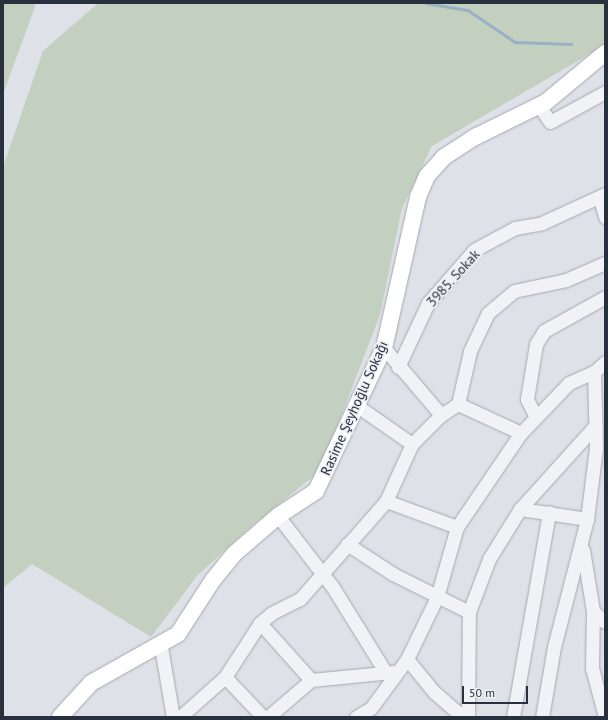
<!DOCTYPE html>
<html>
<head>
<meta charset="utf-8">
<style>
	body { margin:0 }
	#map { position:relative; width:608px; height:720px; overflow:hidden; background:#dee1e7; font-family:"PT Sans",sans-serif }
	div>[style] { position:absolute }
	.green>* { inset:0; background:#c4d0bf }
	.stream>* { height:2.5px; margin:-1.25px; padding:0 1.25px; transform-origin:1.25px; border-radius:1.25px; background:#9ab0c5 }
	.roads { filter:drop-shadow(0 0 1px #a4a8b1) drop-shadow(0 0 1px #a4a8b1) }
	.minor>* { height:13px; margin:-6.5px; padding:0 6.5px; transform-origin:6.5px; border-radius:6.5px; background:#f0f2f5 }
	.major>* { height:16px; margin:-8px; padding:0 8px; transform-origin:8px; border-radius:8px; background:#fff }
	span { translate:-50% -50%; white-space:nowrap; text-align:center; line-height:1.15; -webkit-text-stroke:3.5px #edf0f4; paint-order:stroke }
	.street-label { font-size:14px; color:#28303d }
	.frame { position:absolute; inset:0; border:4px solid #28303d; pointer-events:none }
	.scale { position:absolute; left:462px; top:686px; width:66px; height:18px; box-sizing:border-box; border:2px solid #28303d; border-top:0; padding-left:5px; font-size:12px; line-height:14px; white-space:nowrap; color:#28303d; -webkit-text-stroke:3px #edf0f4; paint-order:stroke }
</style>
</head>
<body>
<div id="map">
	<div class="green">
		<i style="clip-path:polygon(3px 3px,35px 3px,35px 7px,3px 94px)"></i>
		<i style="clip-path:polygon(98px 3px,605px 3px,605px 45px,432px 146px,402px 208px,380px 315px,320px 471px,247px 530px,197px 576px,151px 637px,32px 564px,3px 588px,3px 167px,43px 51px)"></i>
	</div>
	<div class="stream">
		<i style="left:426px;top:3px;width:43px;rotate:9.5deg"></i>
		<i style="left:468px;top:10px;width:57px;rotate:34.2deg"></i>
		<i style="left:515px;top:42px;width:56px;rotate:2deg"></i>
	</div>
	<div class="roads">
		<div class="minor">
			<i style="left:539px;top:106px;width:19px;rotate:55deg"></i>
			<i style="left:550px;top:122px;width:63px;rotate:-28.6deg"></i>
			<i style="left:600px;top:199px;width:19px;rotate:74deg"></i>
			<i style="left:384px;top:348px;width:88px;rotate:49.6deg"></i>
			<i style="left:398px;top:367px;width:71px;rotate:-64.9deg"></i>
			<i style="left:428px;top:303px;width:70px;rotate:-49deg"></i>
			<i style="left:474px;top:250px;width:47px;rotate:-28.2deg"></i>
			<i style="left:515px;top:228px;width:27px;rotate:-10deg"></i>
			<i style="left:542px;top:223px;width:69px;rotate:-24.7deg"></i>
			<i style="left:458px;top:404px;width:69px;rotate:24.7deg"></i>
			<i style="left:356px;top:405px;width:68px;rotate:34.9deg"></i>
			<i style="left:536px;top:417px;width:20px;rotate:-117deg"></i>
			<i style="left:527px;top:399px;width:56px;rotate:-80.7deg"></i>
			<i style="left:536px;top:344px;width:15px;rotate:-58deg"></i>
			<i style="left:544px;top:331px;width:70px;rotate:-29.1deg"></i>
			<i style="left:386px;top:501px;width:76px;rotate:20.1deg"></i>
			<i style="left:520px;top:509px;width:68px;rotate:8.5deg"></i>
			<i style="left:278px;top:516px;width:88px;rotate:52.4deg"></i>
			<i style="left:332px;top:586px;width:102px;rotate:58.2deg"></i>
			<i style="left:347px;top:544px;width:55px;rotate:33.1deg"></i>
			<i style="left:393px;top:574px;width:85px;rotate:26.6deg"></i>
			<i style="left:583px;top:550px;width:62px;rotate:80.7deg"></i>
			<i style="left:593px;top:611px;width:16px;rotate:43deg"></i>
			<i style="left:593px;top:611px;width:57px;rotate:91deg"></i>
			<i style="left:592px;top:668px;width:51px;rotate:75.1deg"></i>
			<i style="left:260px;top:623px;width:76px;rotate:48.2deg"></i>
			<i style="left:161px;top:647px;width:71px;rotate:80.3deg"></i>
			<i style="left:407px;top:659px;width:43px;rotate:50.7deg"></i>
			<i style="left:434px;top:692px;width:29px;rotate:41deg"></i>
			<i style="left:456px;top:711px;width:13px;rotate:27deg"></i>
			<i style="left:225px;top:677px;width:55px;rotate:46.5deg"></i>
			<i style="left:180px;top:717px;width:60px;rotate:-41.6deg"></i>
			<i style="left:225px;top:677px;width:64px;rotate:-57.1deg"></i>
			<i style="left:260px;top:623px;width:16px;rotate:-40deg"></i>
			<i style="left:272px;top:613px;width:31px;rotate:-27deg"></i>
			<i style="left:300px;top:599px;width:130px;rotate:-48.7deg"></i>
			<i style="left:386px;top:501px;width:63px;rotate:-65.5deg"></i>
			<i style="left:412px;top:444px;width:41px;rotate:-45deg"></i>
			<i style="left:441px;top:415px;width:20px;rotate:-33deg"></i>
			<i style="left:458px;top:404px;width:54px;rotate:-77.2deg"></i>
			<i style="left:470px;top:351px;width:42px;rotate:-64.7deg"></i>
			<i style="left:488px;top:313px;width:34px;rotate:-40deg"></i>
			<i style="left:514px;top:291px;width:53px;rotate:-11.9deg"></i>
			<i style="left:566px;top:280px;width:43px;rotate:-23.6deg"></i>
			<i style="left:268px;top:717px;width:57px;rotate:-40.7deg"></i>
			<i style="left:311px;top:680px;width:81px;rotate:-5.6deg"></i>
			<i style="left:356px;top:717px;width:17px;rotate:-31deg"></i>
			<i style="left:371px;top:708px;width:61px;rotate:-53.7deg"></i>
			<i style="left:407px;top:659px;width:69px;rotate:-64.2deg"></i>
			<i style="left:437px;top:597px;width:73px;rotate:-74.1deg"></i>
			<i style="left:457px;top:527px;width:114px;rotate:-55.8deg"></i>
			<i style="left:521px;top:433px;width:69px;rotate:-46.2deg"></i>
			<i style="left:569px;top:383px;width:27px;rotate:-24deg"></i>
			<i style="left:594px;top:372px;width:15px;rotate:-42deg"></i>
			<i style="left:468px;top:717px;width:105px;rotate:-89.5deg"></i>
			<i style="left:469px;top:612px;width:57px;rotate:-69.3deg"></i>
			<i style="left:489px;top:559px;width:59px;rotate:-58.2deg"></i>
			<i style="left:520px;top:509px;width:113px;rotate:-47.9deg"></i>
			<i style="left:513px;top:717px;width:208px;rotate:-80deg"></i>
			<i style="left:542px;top:717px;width:71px;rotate:-80.3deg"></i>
			<i style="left:554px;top:647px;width:132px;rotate:-75.5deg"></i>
			<i style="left:587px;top:519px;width:72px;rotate:-82.8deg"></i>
			<i style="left:596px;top:448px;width:76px;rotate:-91.5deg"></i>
		</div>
		<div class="major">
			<i style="left:60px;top:717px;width:46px;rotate:-47.6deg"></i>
			<i style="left:91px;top:683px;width:100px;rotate:-29.4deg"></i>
			<i style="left:178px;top:634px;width:64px;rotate:-57.1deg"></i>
			<i style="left:213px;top:580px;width:33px;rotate:-51deg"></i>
			<i style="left:234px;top:554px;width:58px;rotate:-40.8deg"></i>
			<i style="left:278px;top:516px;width:45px;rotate:-33.3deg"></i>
			<i style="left:316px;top:491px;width:158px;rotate:-64.6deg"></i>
			<i style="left:384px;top:348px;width:155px;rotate:-77.3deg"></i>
			<i style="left:418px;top:197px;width:23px;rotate:-67deg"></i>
			<i style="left:427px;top:176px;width:25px;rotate:-48deg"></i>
			<i style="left:444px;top:157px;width:37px;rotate:-33deg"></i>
			<i style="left:475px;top:137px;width:79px;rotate:-26.2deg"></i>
			<i style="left:546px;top:102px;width:77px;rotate:-39.7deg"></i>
		</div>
	</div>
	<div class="street-label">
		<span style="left:453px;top:278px;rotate:-48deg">3985. Sokak</span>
		<span style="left:354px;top:408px;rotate:-66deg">Rasime Şeyhoğlu Sokağı</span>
	</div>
	<div class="frame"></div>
	<div class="scale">50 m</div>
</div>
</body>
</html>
